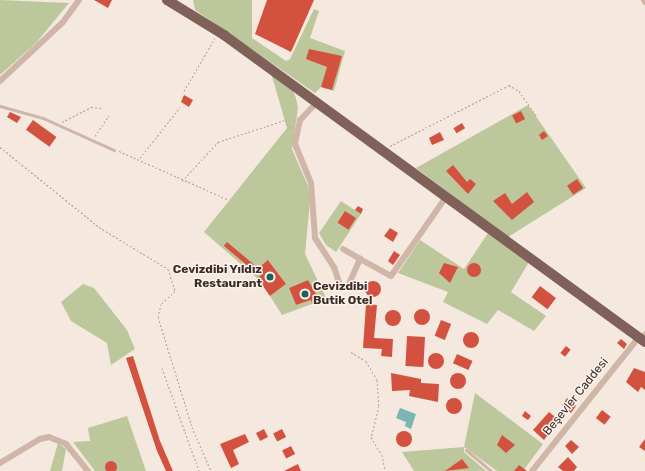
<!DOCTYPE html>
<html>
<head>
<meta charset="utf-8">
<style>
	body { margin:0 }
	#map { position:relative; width:645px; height:471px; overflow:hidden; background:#f5e8de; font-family:Rubik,sans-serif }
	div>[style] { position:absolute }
	.green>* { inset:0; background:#bdc79c }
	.water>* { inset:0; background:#7ab6b2 }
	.building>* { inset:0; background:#d3523f; transform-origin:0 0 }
	.round { border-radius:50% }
	.path>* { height:1px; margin-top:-0.5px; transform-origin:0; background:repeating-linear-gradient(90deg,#bc9f92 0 2px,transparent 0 4px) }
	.service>* { height:3px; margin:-1.5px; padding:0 1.5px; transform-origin:1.5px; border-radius:1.5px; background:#cfb6a8 }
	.minor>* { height:6px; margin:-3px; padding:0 3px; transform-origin:3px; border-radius:3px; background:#cfb6a8 }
	.primary>* { height:10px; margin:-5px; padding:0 5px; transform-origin:5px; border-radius:5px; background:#7f6159 }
	.dots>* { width:11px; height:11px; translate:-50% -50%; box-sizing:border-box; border:2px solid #fcf3ec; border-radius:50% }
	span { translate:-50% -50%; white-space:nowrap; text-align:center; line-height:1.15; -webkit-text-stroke:3px #fcf3ec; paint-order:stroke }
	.poi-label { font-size:12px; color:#3c2d29; font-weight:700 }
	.right { translate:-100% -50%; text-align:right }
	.left { translate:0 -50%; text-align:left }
	.street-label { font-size:12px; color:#3c2d29 }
</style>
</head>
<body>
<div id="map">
	<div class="green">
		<i style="clip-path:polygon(0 0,69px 3px,36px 43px,0 75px)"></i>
		<i style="clip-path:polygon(193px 0,252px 0,252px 38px,286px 61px,290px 59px,314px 9px,319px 11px,310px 38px,345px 51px,334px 91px,321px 87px,315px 93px,195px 10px)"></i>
		<i style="clip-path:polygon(271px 73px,292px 89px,296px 98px,298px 108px,292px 149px,308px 186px,310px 201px,305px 254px,326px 298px,320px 301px,308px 280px,289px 288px,296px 305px,311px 300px,312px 304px,282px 315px,270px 296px,286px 284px,269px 261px,257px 269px,261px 275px,257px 278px,204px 232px,287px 128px)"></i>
		<i style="clip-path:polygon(528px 105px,586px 188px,508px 237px,416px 168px)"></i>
		<i style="clip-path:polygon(341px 201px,361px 214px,336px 252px,326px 245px,319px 233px)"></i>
		<i style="clip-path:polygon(488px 233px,529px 262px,511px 292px,546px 316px,534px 331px,498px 310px,487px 324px,443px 302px,448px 292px,398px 273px,420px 240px,464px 269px)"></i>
		<i style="clip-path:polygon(83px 284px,94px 288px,127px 330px,135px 349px,111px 365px,107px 343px,71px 321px,61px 302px)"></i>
		<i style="clip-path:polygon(475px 393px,543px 444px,523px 471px,497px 471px,464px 447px,464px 452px,486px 471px,414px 471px,402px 452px,464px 447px)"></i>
		<i style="clip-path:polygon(127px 416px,146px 471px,95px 471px,73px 442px,90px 441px,88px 428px)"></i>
		<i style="clip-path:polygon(58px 443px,66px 449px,62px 471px,50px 471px)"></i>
	</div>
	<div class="water">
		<i style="clip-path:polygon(400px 408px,416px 414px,411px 429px,405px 426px,406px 422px,396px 418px)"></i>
	</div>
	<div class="building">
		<i style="clip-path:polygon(94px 0,112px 0,108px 8px)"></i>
		<i style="clip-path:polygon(267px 0,314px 0,291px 52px,255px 34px)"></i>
		<i style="clip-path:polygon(309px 49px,342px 56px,332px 90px,321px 87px,327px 67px,306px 59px)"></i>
		<i style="clip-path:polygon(184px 95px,193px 100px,189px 107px,181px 102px)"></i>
		<i style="left:521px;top:111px;width:9px;height:10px;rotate:63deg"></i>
		<i style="clip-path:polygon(10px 112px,21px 117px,17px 123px,7px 117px)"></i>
		<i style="left:33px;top:120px;width:29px;height:12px;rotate:36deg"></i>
		<i style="left:462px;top:123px;width:6px;height:10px;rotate:59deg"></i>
		<i style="clip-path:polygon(544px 131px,548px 136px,542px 140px,539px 135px)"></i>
		<i style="clip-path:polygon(440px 132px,444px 140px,432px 145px,429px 138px)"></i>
		<i style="clip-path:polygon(453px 165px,467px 182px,470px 179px,476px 184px,468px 194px,446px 171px)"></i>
		<i style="left:577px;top:179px;width:11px;height:12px;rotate:56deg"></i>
		<i style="clip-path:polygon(527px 192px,534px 202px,512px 220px,493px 201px,505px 193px,512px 204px)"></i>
		<i style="clip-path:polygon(358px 206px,363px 209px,361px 214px,355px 210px)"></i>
		<i style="left:345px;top:211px;width:13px;height:14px;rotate:32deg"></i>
		<i style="clip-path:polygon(390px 228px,398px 233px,393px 242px,384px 236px)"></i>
		<i style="left:227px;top:242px;width:35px;height:5px;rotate:40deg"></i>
		<i style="clip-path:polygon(394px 251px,400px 255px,393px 265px,388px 261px)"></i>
		<i style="clip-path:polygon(268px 260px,286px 284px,270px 296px,257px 278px,261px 275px,257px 269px)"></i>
		<i style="clip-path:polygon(444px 263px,458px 267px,450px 283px,439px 273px)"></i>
		<i class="round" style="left:467px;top:263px;width:14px;height:14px"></i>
		<i style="clip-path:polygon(308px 280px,320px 301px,312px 304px,311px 300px,296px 305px,289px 288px)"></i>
		<i class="round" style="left:365px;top:281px;width:16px;height:16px"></i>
		<i style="left:540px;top:286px;width:20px;height:14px;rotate:37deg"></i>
		<i style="clip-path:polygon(366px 304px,377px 305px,374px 338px,393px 339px,392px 357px,381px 356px,382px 349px,363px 348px)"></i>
		<i class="round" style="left:414px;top:309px;width:16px;height:16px"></i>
		<i class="round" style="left:385px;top:310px;width:16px;height:16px"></i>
		<i style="left:441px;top:320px;width:11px;height:17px;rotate:22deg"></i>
		<i class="round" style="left:463px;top:332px;width:16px;height:16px"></i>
		<i style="left:407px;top:336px;width:18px;height:30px;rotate:3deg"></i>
		<i style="clip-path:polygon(621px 339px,627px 344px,624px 349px,617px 343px)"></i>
		<i style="left:566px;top:346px;width:6px;height:9px;rotate:39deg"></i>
		<i class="round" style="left:428px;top:353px;width:16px;height:16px"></i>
		<i style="left:457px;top:354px;width:17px;height:10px;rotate:24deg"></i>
		<i style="clip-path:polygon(133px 356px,160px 441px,173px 471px,166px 471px,157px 451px,126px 358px)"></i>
		<i style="clip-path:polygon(634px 368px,645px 372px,645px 390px,641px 387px,638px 392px,626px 382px)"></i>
		<i style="clip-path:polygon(391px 373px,421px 379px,421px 383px,439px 384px,438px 402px,409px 396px,410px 390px,392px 391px)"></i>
		<i class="round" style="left:450px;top:373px;width:16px;height:16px"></i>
		<i style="clip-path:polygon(567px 398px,576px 406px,571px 413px,562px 405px)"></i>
		<i class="round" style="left:446px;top:398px;width:16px;height:16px"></i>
		<i style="left:602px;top:410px;width:11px;height:10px;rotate:38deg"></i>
		<i style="clip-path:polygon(525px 411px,531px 416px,528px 420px,522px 416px)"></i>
		<i style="clip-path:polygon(549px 412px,559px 420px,544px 440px,533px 430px)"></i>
		<i style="left:264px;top:429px;width:9px;height:9px;rotate:63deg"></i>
		<i style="left:282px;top:429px;width:9px;height:10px;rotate:63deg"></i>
		<i class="round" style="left:396px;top:431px;width:16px;height:16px"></i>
		<i style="clip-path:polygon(245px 434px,249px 442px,233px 450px,239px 464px,231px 468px,220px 444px)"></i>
		<i style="clip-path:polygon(502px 435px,515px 445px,506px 453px,497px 445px)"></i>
		<i style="clip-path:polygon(645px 439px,645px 451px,639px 447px)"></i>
		<i style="clip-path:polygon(571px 440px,579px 447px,572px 454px,565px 446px)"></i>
		<i style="left:291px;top:446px;width:9px;height:10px;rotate:63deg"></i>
		<i style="clip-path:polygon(568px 457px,577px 467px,574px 471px,563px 471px,558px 467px)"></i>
		<i style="clip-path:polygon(462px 459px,469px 468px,445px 471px)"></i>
		<i class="round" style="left:105px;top:461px;width:12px;height:12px"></i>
		<i style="clip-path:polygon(298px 464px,301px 471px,284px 471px)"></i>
		<i style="clip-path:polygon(519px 465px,527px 471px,514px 471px)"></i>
	</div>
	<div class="path">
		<i style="left:184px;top:91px;width:61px;rotate:-59.7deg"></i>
		<i style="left:62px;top:122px;width:33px;rotate:-27deg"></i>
		<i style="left:91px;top:107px;width:11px;rotate:5deg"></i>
		<i style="left:95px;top:136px;width:25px;rotate:-56deg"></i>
		<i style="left:390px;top:146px;width:134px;rotate:-27.1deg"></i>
		<i style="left:509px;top:85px;width:12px;rotate:31deg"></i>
		<i style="left:519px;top:91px;width:32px;rotate:55deg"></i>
		<i style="left:0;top:147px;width:127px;rotate:38.9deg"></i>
		<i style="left:99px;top:227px;width:81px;rotate:31.3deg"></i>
		<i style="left:168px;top:269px;width:23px;rotate:72deg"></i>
		<i style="left:175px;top:291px;width:19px;rotate:137deg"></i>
		<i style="left:161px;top:304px;width:13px;rotate:103deg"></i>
		<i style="left:158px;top:317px;width:115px;rotate:72.8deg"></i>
		<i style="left:192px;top:427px;width:48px;rotate:66.6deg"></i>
		<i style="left:119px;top:151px;width:120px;rotate:24deg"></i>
		<i style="left:140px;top:158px;width:65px;rotate:-51.9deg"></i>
		<i style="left:182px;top:181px;width:53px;rotate:-47.3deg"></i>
		<i style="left:218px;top:142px;width:71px;rotate:-18.2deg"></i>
		<i style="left:285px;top:120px;width:12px;rotate:55deg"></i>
		<i style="left:351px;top:352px;width:17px;rotate:31deg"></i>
		<i style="left:366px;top:361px;width:22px;rotate:60deg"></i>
		<i style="left:377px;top:380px;width:26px;rotate:86deg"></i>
		<i style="left:379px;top:406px;width:32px;rotate:104deg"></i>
		<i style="left:371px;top:437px;width:21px;rotate:59deg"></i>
		<i style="left:382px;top:455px;width:16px;rotate:79deg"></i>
		<i style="left:162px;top:368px;width:109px;rotate:70.2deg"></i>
	</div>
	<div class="service">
		<i style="left:0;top:106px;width:45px;rotate:15.6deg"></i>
		<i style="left:43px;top:118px;width:78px;rotate:24.3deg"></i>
		<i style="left:640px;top:336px;width:6px;rotate:-39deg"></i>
		<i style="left:466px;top:450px;width:33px;rotate:40deg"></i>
	</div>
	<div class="minor">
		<i style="left:644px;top:0;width:2px;rotate:63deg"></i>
		<i style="left:0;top:81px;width:86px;rotate:-43.1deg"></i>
		<i style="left:63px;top:22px;width:27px;rotate:-54deg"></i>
		<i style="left:317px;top:102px;width:25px;rotate:133deg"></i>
		<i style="left:300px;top:120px;width:25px;rotate:102deg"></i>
		<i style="left:295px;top:144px;width:42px;rotate:67.7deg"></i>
		<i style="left:311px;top:183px;width:55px;rotate:85.8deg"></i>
		<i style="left:315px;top:238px;width:35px;rotate:57deg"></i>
		<i style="left:334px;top:267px;width:22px;rotate:72deg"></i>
		<i style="left:341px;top:288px;width:7px;rotate:-16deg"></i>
		<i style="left:348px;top:286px;width:30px;rotate:-66deg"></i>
		<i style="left:360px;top:259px;width:35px;rotate:29deg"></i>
		<i style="left:391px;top:276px;width:96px;rotate:-55.2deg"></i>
		<i style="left:343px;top:249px;width:20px;rotate:30deg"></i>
		<i style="left:0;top:463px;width:47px;rotate:-31deg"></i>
		<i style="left:40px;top:439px;width:9px;rotate:-13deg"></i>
		<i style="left:49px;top:437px;width:18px;rotate:22deg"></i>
		<i style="left:66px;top:444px;width:35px;rotate:51deg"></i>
		<i style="left:532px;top:471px;width:171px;rotate:-51.4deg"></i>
	</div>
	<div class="primary">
		<i style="left:167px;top:0;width:67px;rotate:31.6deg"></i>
		<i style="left:224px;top:35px;width:521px;rotate:36.1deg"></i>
	</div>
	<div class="dots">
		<i style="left:270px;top:277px;background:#19635f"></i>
		<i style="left:305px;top:294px;background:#19635f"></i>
	</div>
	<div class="poi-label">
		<span class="right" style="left:262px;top:277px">Cevizdibi Yıldız<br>Restaurant</span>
		<span class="left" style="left:313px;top:294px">Cevizdibi<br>Butik Otel</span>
	</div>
	<div class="street-label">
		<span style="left:576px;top:397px;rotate:-51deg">Beşevler Caddesi</span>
	</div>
</div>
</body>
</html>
